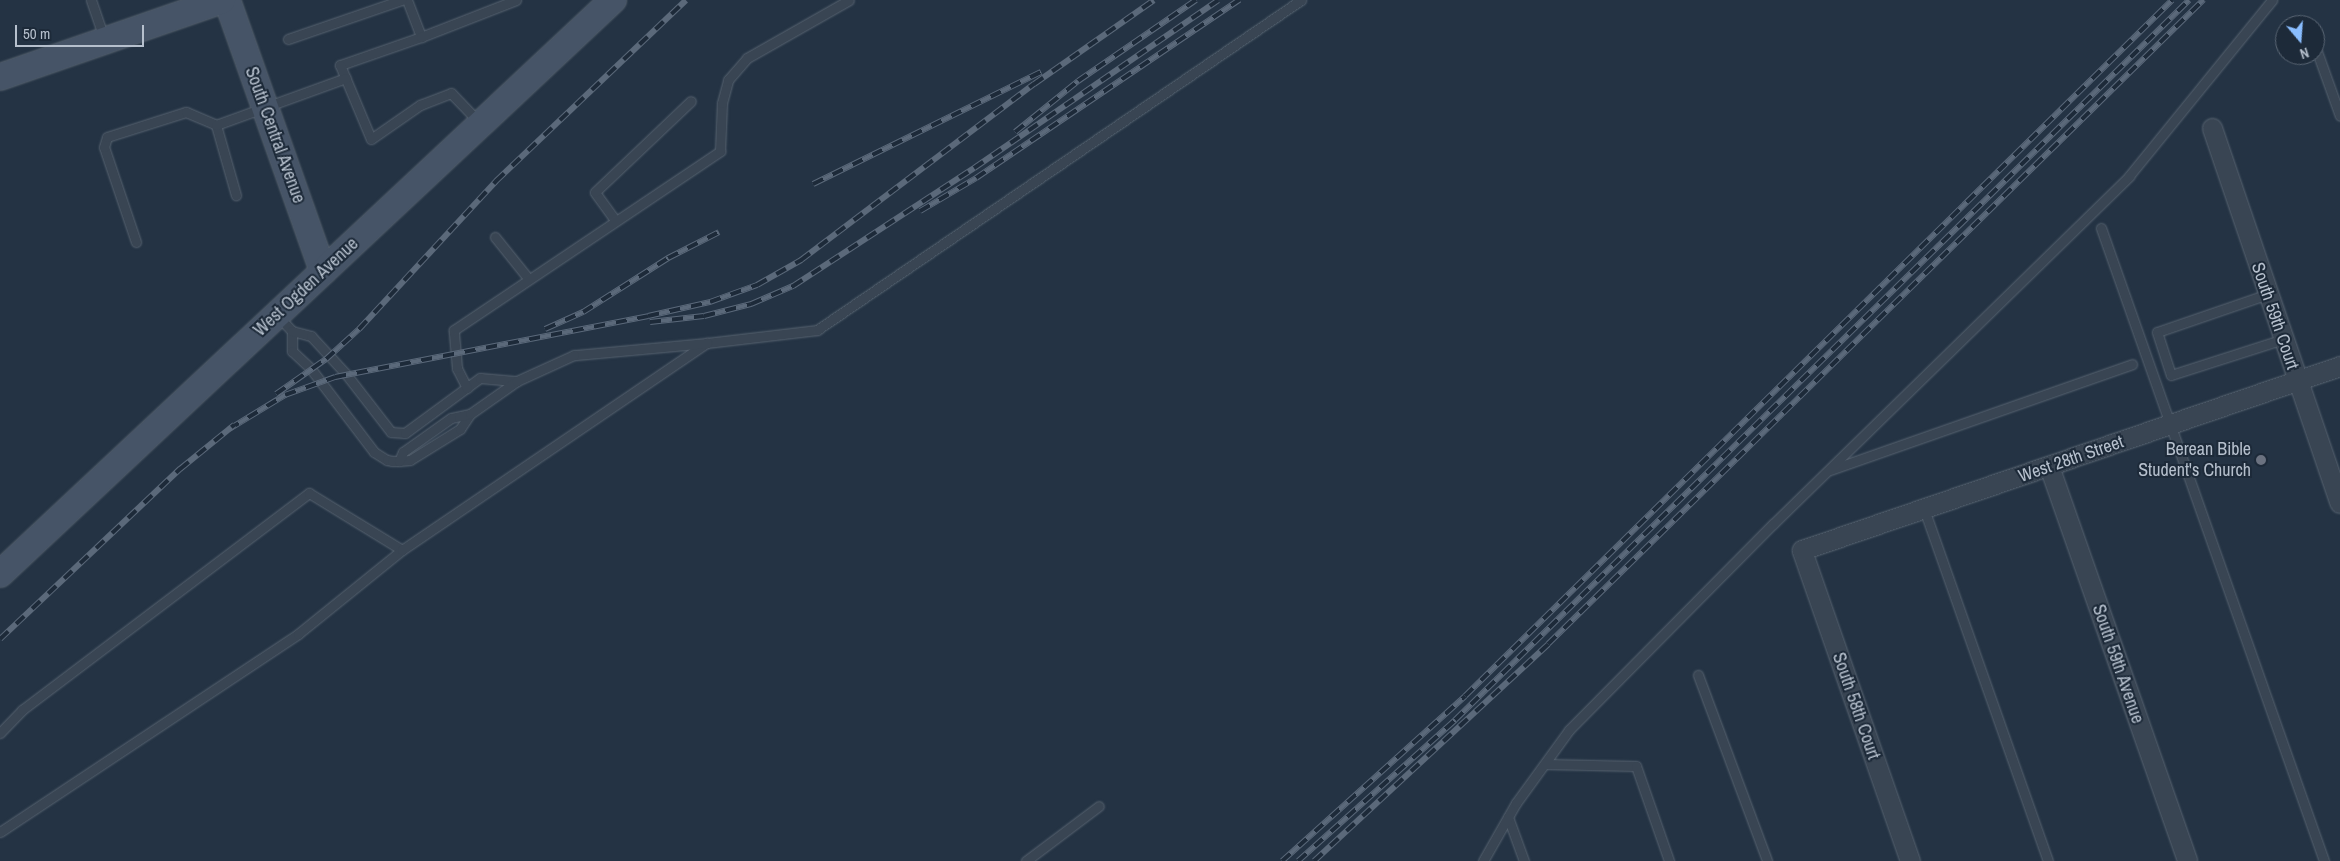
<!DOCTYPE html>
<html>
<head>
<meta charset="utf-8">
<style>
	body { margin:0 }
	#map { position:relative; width:2340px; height:861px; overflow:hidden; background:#243344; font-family:"Archivo Narrow",sans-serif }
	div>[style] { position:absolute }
	.roads { filter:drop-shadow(0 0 1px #576370) drop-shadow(0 0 1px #576370) }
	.lane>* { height:9px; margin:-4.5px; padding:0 4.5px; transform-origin:4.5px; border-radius:4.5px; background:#394553 }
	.street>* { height:19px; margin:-9.5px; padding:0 9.5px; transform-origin:9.5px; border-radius:9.5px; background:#394553 }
	.secondary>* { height:26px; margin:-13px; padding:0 13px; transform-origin:13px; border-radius:13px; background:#465467 }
	.rail>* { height:5.5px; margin-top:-2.75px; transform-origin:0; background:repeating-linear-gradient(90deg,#1d2a39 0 11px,#5b697a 0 22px); box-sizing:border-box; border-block:1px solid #5b697a }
	.dots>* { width:14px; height:14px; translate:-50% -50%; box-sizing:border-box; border:2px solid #1d2a39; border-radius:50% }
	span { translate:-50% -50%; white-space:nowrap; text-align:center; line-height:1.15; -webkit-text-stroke:4px #1d2a39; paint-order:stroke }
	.street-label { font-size:18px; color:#b6c0cd }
	.poi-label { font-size:18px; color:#b6c0cd }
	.right { translate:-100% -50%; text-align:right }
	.north { position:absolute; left:2275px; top:15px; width:50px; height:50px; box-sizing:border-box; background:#1d2a39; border:1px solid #5a6674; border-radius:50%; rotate:162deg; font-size:14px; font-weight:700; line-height:20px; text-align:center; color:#b6c0cd }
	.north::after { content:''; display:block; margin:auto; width:18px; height:22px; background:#89bdff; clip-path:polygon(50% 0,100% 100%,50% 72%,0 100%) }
	.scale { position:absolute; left:15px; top:25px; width:129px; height:22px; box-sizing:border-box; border:2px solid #b6c0cd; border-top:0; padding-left:6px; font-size:15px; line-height:18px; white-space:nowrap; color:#b6c0cd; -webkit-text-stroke:4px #1d2a39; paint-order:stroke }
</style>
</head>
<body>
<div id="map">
	<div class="roads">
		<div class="lane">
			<i style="left:91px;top:0;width:40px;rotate:71.1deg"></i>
			<i style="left:407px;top:0;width:40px;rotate:69deg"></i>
			<i style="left:421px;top:37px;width:86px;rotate:160.9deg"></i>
			<i style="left:340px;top:65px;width:80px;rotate:67.3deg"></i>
			<i style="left:371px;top:139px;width:60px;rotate:-34.8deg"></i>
			<i style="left:420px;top:105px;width:33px;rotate:-21deg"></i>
			<i style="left:451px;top:93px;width:40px;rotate:46deg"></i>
			<i style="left:2306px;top:22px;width:3px;rotate:72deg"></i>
			<i style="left:421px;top:37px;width:102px;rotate:-21.3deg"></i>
			<i style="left:288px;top:39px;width:120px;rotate:-19deg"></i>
			<i style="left:2315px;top:46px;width:74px;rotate:70.3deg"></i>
			<i style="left:216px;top:125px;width:73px;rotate:74.1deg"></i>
			<i style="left:615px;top:220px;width:34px;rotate:-126deg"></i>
			<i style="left:595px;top:192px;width:132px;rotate:-43.5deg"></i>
			<i style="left:2101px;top:228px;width:671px;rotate:70.59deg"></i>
			<i style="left:495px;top:237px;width:53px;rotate:51.2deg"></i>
			<i style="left:136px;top:242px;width:100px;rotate:-108.6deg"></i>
			<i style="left:104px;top:147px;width:10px;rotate:-73deg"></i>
			<i style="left:107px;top:137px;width:83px;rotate:-17.6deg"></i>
			<i style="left:186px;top:112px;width:33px;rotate:23deg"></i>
			<i style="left:216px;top:125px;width:138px;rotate:-19.9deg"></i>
			<i style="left:2268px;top:294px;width:117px;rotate:161.1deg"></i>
			<i style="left:2157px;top:332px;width:45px;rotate:72deg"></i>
			<i style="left:2171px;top:375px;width:119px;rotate:-17.7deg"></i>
			<i style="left:278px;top:316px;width:21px;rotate:47deg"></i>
			<i style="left:292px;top:331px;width:20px;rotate:90deg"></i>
			<i style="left:292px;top:351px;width:26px;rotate:43deg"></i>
			<i style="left:311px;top:369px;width:104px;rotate:52.8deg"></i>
			<i style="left:374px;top:452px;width:15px;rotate:32deg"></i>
			<i style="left:387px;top:460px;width:5px;rotate:11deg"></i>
			<i style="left:392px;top:461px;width:7px"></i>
			<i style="left:399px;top:461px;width:11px;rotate:-5deg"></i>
			<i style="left:410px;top:460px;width:59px;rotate:-31.8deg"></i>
			<i style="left:460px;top:429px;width:18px;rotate:-56deg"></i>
			<i style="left:470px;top:414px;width:19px;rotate:168deg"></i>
			<i style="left:451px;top:418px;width:59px;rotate:144.7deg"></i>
			<i style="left:403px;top:452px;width:10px;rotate:114deg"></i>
			<i style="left:292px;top:331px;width:20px;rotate:15deg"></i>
			<i style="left:311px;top:336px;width:52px;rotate:47.4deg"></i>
			<i style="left:346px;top:374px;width:73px;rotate:52.2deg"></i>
			<i style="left:391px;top:432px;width:14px;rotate:4deg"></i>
			<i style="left:405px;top:433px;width:93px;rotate:-36.3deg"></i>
			<i style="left:480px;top:378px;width:37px;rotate:5deg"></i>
			<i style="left:517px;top:381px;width:57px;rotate:144.9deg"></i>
			<i style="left:707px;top:343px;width:111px;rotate:-6.7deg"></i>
			<i style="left:817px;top:330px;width:586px;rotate:-34.29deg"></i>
			<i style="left:467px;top:388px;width:22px;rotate:-117deg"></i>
			<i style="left:457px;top:368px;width:38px;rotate:-95deg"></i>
			<i style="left:454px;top:330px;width:321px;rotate:-33.9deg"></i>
			<i style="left:720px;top:151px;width:48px;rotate:-87.6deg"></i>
			<i style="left:722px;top:103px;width:24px;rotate:-75deg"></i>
			<i style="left:728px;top:80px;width:29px;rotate:-49deg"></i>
			<i style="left:747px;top:58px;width:117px;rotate:-29.6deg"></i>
			<i style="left:1830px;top:470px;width:320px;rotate:-19.3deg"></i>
			<i style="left:1924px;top:509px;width:373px;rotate:70.6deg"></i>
			<i style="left:1698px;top:675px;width:198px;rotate:69.6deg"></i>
			<i style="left:0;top:733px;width:32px;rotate:-46deg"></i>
			<i style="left:22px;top:710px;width:360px;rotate:-37.1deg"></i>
			<i style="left:309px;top:493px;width:109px;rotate:31.5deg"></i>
			<i style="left:1545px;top:764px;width:91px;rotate:1.3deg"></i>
			<i style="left:1636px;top:766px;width:101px;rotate:70.8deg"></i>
			<i style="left:1508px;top:817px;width:47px;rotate:70deg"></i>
			<i style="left:0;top:832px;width:358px;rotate:-33.6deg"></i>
			<i style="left:298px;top:634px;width:134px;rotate:-38.9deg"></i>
			<i style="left:402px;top:550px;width:369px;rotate:-34.2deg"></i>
			<i style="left:707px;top:343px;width:134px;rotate:174.8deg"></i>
			<i style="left:574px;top:355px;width:63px;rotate:155.5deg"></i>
			<i style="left:1026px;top:861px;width:91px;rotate:-37deg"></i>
			<i style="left:1483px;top:861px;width:67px;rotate:-60.4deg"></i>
			<i style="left:1516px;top:803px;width:90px;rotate:-54deg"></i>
			<i style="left:1569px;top:730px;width:290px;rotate:-45.3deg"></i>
			<i style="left:1773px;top:524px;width:498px;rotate:-44.3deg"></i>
			<i style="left:2129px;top:176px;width:227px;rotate:-50.9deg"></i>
		</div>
		<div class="street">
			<i style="left:2212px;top:128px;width:396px;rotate:71.2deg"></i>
			<i style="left:2049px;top:466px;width:418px;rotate:70.7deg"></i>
			<i style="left:1910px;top:861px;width:329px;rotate:-109.2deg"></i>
			<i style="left:1802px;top:550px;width:569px;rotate:-18.88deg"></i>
		</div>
		<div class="secondary">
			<i style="left:227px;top:0;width:288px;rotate:70.5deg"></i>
			<i style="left:0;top:77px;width:235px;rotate:-19.1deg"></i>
			<i style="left:0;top:574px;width:840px;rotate:-43.12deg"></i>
		</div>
	</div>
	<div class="rail">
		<i style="left:1015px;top:132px;width:81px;rotate:-39deg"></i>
		<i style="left:1078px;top:81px;width:143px;rotate:-34.5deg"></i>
		<i style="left:813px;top:184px;width:254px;rotate:-26.2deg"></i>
		<i style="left:920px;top:211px;width:65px;rotate:-30.5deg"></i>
		<i style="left:976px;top:178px;width:318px;rotate:-34.1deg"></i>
		<i style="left:650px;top:322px;width:54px;rotate:-6.3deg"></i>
		<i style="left:704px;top:316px;width:49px;rotate:-14.3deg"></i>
		<i style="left:751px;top:304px;width:46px;rotate:-23.2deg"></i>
		<i style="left:793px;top:286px;width:216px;rotate:-33.1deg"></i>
		<i style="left:974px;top:168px;width:296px;rotate:-34.5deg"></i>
		<i style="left:545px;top:329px;width:42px;rotate:-24.1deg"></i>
		<i style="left:583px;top:312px;width:101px;rotate:-32.4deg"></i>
		<i style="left:668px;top:258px;width:57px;rotate:-27deg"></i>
		<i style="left:276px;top:394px;width:61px;rotate:-35deg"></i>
		<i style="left:326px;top:359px;width:45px;rotate:-42.3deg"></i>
		<i style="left:359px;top:329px;width:202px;rotate:-47.2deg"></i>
		<i style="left:496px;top:181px;width:262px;rotate:-43.6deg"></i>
		<i style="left:229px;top:429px;width:66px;rotate:-31.3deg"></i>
		<i style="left:285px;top:395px;width:53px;rotate:-19.8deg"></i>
		<i style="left:335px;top:377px;width:319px;rotate:-11deg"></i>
		<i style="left:648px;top:316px;width:64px;rotate:-12.7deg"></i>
		<i style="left:710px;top:302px;width:50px;rotate:-19.9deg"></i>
		<i style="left:757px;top:285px;width:51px;rotate:-29.6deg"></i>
		<i style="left:801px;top:260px;width:292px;rotate:-37.1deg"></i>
		<i style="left:1034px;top:84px;width:146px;rotate:-35deg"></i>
		<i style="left:0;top:639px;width:248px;rotate:-43.4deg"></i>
		<i style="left:180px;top:469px;width:70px;rotate:-39.2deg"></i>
		<i style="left:1282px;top:861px;width:246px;rotate:-42deg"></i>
		<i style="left:1465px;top:696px;width:992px;rotate:-44.55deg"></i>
		<i style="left:1298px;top:861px;width:211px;rotate:-41.9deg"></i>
		<i style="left:1455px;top:720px;width:1028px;rotate:-44.45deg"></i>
		<i style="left:1314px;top:861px;width:319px;rotate:-42.8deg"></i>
		<i style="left:1548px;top:644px;width:919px;rotate:-44.51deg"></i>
	</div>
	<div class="dots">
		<i style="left:2261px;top:460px;background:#6b7280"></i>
	</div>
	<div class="street-label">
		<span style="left:275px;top:135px;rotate:70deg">South Central Avenue</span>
		<span style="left:306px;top:287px;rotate:-43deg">West Ogden Avenue</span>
		<span style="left:2275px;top:316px;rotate:71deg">South 59th Court</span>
		<span style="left:2071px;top:459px;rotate:-19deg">West 28th Street</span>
		<span style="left:2118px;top:664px;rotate:71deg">South 59th Avenue</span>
		<span style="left:1856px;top:706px;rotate:71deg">South 58th Court</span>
	</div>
	<div class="poi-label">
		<span class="right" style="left:2251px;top:460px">Berean Bible<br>Student's Church</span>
	</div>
	<div class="north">N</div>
	<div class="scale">50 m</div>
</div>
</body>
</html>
